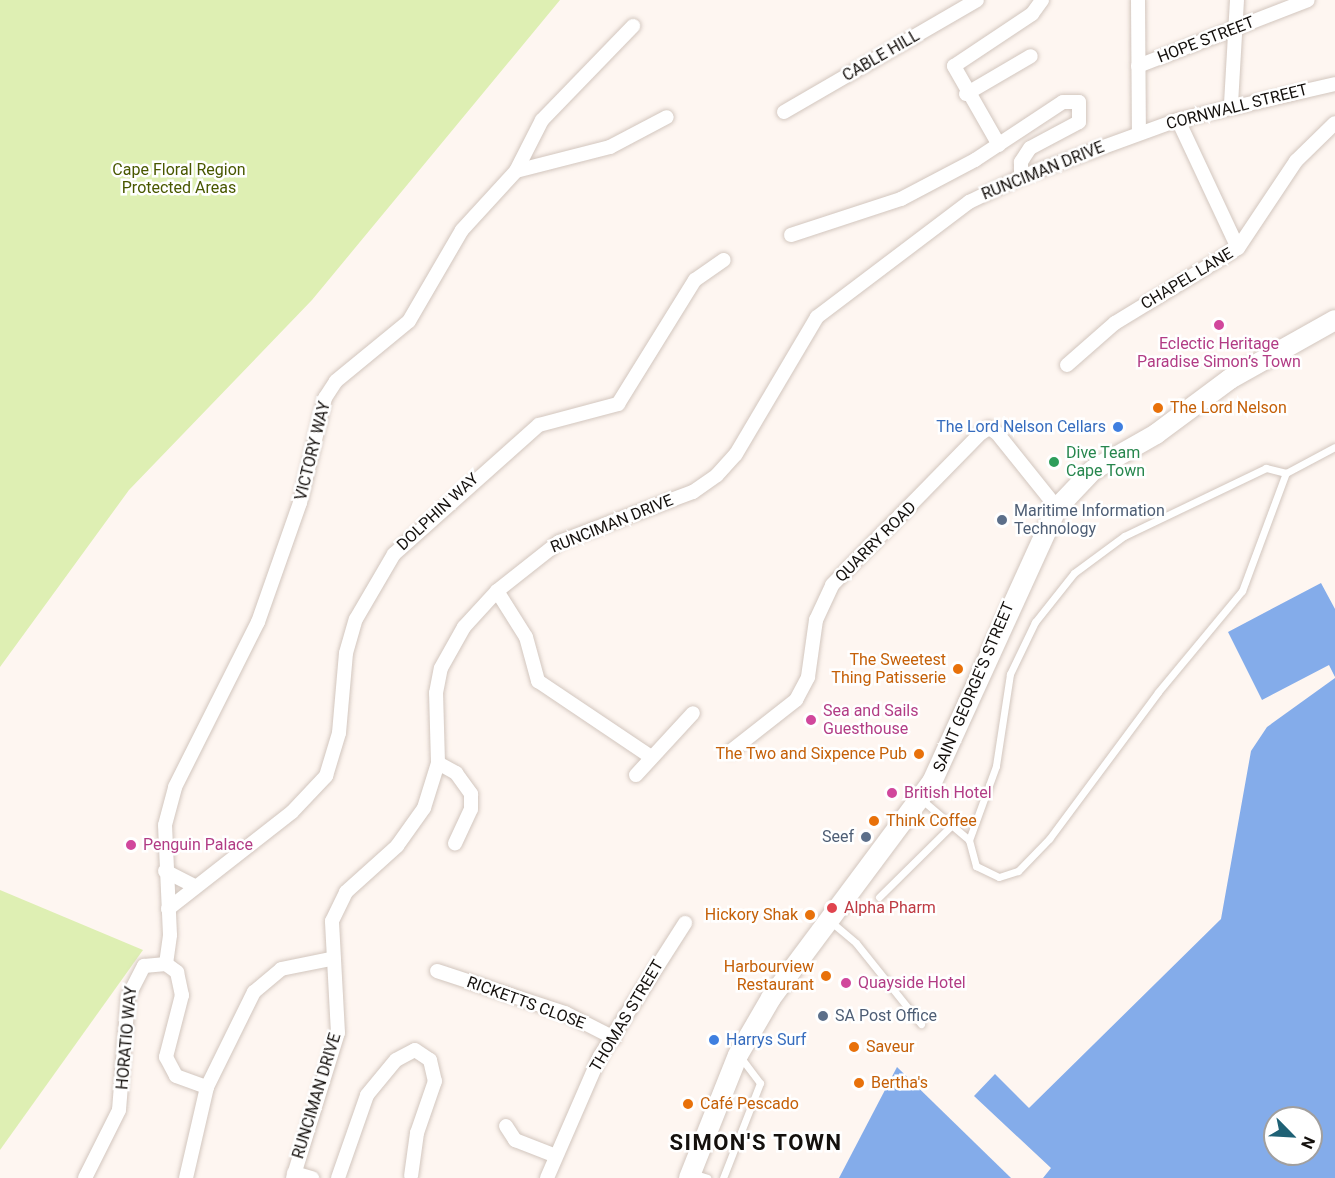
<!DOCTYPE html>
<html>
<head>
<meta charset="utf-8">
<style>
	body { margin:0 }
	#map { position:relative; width:1335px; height:1178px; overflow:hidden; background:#fef6f1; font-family:Roboto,sans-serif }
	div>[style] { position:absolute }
	.green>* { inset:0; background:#deefb3 }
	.water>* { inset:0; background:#84acea }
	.roads { filter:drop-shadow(0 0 2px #d2c6be) drop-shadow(0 0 2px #d2c6be) }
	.lane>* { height:7px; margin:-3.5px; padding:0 3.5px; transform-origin:3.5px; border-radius:3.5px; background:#fff }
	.street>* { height:14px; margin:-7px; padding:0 7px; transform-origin:7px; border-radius:7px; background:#fff }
	.secondary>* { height:20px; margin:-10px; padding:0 10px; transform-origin:10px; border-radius:10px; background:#fff }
	.dots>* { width:16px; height:16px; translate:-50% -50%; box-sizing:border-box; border:3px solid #fff; border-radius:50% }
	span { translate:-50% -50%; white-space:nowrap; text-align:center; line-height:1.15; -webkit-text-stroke:5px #fff; paint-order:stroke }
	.street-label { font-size:16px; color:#14100d }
	.park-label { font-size:16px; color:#495800 }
	.hotel-label { font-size:16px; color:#b23c85 }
	.left { translate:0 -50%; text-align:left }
	.food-label { font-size:16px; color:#c56008 }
	.right { translate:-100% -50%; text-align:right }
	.shop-label { font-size:16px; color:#366cbe }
	.leisure-label { font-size:16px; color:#27864d }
	.service-label { font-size:16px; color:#4e5e75 }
	.health-label { font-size:16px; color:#be3a42 }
	.district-label { font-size:22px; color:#14100d; font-weight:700; letter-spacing:1.5px }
	.north { position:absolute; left:1263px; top:1106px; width:60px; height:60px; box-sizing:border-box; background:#fff; border:2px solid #a19f9e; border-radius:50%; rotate:114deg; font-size:16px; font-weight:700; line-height:24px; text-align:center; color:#14100d }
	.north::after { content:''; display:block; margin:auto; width:21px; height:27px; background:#1f6175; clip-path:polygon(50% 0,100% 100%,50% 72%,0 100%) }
</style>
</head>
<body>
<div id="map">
	<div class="green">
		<i style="clip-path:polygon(0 0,560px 0,312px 300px,129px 490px,0 667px)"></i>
		<i style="clip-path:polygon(0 890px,143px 950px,0 1150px)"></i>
	</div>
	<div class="water">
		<i style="clip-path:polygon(1321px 583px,1335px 609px,1335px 677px,1329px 665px,1262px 700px,1228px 632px)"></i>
		<i style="clip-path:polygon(evenodd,1335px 678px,1335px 1178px,1043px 1178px,1051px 1168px,974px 1096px,995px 1074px,1029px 1108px,1221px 919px,1251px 751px,1267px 727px,1335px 678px,1275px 1118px,1311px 1118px,1311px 1154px,1275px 1154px,1275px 1118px)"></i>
		<i style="clip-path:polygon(897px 1067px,1011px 1178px,839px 1178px)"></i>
	</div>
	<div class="roads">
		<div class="lane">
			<i style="left:1286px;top:473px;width:21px;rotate:-166deg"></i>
			<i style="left:1266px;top:468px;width:157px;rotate:154.4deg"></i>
			<i style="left:1124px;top:536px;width:62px;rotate:143.5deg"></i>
			<i style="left:1074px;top:573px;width:63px;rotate:128.5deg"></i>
			<i style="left:1035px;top:622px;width:58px;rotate:115.7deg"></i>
			<i style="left:1010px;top:674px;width:93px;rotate:98.7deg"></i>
			<i style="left:996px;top:766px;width:79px;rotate:110deg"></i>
			<i style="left:969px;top:840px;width:27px;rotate:75deg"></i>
			<i style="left:976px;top:866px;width:25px;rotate:26deg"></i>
			<i style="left:999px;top:877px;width:20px;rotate:-18deg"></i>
			<i style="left:1018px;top:871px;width:45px;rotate:-45.9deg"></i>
			<i style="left:1049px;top:839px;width:183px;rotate:-53.4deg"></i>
			<i style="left:1158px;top:692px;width:131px;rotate:-50.3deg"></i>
			<i style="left:1242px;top:591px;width:126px;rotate:-69.6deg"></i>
			<i style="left:1286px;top:473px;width:55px;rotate:-28deg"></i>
			<i style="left:921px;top:799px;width:63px;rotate:40.5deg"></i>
			<i style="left:879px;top:897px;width:101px;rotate:-44.6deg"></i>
			<i style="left:830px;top:921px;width:34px;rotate:40deg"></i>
			<i style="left:856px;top:943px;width:104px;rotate:51.3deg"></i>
			<i style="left:692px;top:1173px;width:16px;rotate:18deg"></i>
			<i style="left:723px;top:1178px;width:102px;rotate:-68.7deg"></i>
			<i style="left:760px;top:1083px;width:34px;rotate:-127deg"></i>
		</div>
		<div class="street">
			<i style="left:1138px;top:0;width:133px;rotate:89.6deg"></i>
			<i style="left:1138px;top:66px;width:182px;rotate:-21.2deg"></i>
			<i style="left:966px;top:94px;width:75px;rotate:-30.3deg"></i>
			<i style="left:1231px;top:104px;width:104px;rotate:-86.7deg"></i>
			<i style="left:784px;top:112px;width:223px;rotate:-30.1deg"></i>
			<i style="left:1178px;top:120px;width:141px;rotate:64.9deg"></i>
			<i style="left:999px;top:145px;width:91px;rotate:-119.7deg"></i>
			<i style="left:954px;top:66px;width:94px;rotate:-33.7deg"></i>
			<i style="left:1032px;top:14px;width:17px;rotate:-54deg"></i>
			<i style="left:516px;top:171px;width:97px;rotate:-14.3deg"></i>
			<i style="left:610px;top:147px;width:64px;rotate:-27.8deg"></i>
			<i style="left:791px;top:235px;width:116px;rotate:-18.1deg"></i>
			<i style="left:901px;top:199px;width:84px;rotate:-27.8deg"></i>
			<i style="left:975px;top:160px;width:105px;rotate:-33.4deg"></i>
			<i style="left:1063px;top:102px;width:16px"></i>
			<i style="left:1079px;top:102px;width:20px;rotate:90deg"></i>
			<i style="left:1079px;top:122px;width:55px;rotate:152deg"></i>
			<i style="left:1030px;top:148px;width:17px;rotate:123deg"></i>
			<i style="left:1021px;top:162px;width:15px;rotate:90deg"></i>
			<i style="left:1067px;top:365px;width:64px;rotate:-41.2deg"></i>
			<i style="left:1115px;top:323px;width:144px;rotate:-31.4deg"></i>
			<i style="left:1238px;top:248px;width:105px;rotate:-56.3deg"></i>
			<i style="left:1296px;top:161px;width:54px;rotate:-44.3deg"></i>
			<i style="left:497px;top:591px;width:54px;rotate:57.8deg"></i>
			<i style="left:526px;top:637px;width:46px;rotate:74.7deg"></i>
			<i style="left:538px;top:681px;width:136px;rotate:33.9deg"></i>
			<i style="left:731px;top:751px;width:83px;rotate:-38.1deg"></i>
			<i style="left:796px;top:700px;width:26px;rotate:-62deg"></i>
			<i style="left:808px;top:677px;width:58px;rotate:-82deg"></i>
			<i style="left:816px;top:620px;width:38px;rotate:-65deg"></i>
			<i style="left:832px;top:585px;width:213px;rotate:-45.6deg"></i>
			<i style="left:981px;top:433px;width:9px;rotate:-32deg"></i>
			<i style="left:989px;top:428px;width:9px;rotate:32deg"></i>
			<i style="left:997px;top:433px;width:96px;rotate:51.3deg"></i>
			<i style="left:438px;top:763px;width:21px;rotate:29deg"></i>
			<i style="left:456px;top:773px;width:26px;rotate:54deg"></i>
			<i style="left:471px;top:794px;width:15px;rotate:90deg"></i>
			<i style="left:471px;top:809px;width:38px;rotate:115deg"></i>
			<i style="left:636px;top:775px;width:84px;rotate:-47.4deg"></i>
			<i style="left:165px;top:871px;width:33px;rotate:27deg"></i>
			<i style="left:168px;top:909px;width:157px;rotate:-38deg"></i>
			<i style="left:292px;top:812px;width:50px;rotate:-46.6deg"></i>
			<i style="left:326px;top:776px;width:45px;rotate:-73.2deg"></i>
			<i style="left:339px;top:733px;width:80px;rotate:-85deg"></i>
			<i style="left:346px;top:653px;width:35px;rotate:-74deg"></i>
			<i style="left:356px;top:619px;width:75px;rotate:-59.7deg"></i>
			<i style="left:394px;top:554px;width:194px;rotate:-41.7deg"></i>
			<i style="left:539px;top:425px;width:82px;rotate:-14.9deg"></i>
			<i style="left:618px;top:404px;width:146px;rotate:-58.2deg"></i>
			<i style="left:695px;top:280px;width:35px;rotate:-35deg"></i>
			<i style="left:166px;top:964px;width:29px;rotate:-82deg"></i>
			<i style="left:170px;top:935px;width:110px;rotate:-92.6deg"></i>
			<i style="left:165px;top:825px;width:39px;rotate:-75deg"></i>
			<i style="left:175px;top:787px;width:185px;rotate:-63.3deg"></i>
			<i style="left:258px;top:622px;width:126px;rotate:-70.6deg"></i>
			<i style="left:300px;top:503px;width:108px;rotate:-76.6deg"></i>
			<i style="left:325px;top:398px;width:20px;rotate:-57deg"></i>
			<i style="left:336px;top:381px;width:94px;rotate:-39.4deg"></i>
			<i style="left:409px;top:321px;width:105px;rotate:-59.8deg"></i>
			<i style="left:462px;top:230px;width:80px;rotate:-47.5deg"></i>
			<i style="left:516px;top:171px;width:57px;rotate:-63deg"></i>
			<i style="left:542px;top:120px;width:131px;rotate:-45.9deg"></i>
			<i style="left:437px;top:971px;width:135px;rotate:18.2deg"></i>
			<i style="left:565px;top:1013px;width:55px;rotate:27deg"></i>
			<i style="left:506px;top:1126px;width:17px;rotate:57deg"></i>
			<i style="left:515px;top:1140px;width:44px;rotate:21.3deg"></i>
			<i style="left:294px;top:1173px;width:19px;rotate:16deg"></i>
			<i style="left:85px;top:1178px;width:76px;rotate:-63.4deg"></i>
			<i style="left:119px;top:1110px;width:113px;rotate:-85.4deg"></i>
			<i style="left:128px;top:997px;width:35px;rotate:-63deg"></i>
			<i style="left:144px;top:966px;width:22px;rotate:-5deg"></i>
			<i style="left:166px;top:964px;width:14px;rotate:36deg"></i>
			<i style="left:177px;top:972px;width:24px;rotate:78deg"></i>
			<i style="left:182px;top:995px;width:64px;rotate:104.5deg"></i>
			<i style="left:166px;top:1057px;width:21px;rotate:62deg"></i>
			<i style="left:176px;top:1076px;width:33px;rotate:20deg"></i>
			<i style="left:186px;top:1178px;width:93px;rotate:-77deg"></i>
			<i style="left:207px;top:1087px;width:106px;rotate:-63.7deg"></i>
			<i style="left:254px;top:992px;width:35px;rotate:-40deg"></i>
			<i style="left:281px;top:969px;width:50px;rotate:-11.5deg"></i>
			<i style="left:293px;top:1178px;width:152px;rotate:-72.8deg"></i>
			<i style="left:338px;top:1033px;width:112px;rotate:-93.1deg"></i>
			<i style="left:332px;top:921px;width:32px;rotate:-64deg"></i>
			<i style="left:346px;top:892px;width:69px;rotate:-42deg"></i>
			<i style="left:397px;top:846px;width:47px;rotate:-54.6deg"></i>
			<i style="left:424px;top:808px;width:47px;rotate:-72.7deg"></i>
			<i style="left:438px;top:763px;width:70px;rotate:-91.6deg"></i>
			<i style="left:436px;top:693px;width:25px;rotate:-79deg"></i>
			<i style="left:441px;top:668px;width:47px;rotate:-60.7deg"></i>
			<i style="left:464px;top:627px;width:49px;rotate:-47.5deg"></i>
			<i style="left:497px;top:591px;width:79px;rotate:-38.3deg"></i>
			<i style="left:559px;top:542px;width:143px;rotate:-20.5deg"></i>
			<i style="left:693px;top:492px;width:29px;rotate:-35deg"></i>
			<i style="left:717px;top:475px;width:28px;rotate:-48deg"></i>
			<i style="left:736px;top:454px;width:159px;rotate:-59.4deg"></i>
			<i style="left:817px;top:317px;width:191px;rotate:-37.1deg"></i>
			<i style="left:969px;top:202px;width:58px;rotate:-25.7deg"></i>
			<i style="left:1021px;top:177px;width:167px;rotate:-20deg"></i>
			<i style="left:1178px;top:120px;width:161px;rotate:-12.9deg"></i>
			<i style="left:338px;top:1178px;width:88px;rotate:-70.7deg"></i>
			<i style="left:367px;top:1095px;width:45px;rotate:-50.4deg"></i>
			<i style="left:396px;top:1060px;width:21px;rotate:-28deg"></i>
			<i style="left:415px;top:1050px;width:18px;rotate:34deg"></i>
			<i style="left:430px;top:1060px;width:22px;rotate:77deg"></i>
			<i style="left:435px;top:1081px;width:55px;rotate:109.1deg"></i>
			<i style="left:417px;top:1133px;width:43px;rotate:97.9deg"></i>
			<i style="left:547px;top:1178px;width:133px;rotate:-66.5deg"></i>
			<i style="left:600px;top:1056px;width:158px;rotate:-57.4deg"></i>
		</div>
		<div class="secondary">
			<i style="left:689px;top:1178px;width:132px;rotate:-68.3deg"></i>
			<i style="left:738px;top:1055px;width:66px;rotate:-59.9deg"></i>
			<i style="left:771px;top:998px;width:269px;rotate:-53.3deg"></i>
			<i style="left:932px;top:782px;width:301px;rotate:-65.5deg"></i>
			<i style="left:1057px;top:508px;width:52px;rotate:-46.5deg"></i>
			<i style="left:1093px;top:470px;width:73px;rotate:-29.7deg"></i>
			<i style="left:1156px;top:434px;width:92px;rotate:-36.6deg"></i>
			<i style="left:1230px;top:379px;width:120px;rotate:-29.3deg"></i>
		</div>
	</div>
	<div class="dots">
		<i style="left:1219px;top:325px;background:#d1479c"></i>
		<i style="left:1158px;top:408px;background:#e8710a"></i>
		<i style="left:1118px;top:427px;background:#3f7fe0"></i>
		<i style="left:1054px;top:462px;background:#2e9e5b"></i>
		<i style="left:1002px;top:520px;background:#5c6f8a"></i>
		<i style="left:958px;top:669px;background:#e8710a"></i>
		<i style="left:811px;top:720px;background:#d1479c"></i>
		<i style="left:919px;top:754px;background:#e8710a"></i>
		<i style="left:892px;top:793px;background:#d1479c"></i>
		<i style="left:874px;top:821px;background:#e8710a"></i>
		<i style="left:866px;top:837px;background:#5c6f8a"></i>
		<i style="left:131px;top:845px;background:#d1479c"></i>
		<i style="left:832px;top:908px;background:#e0444e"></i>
		<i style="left:810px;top:915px;background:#e8710a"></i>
		<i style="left:826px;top:976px;background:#e8710a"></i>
		<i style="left:846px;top:983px;background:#d1479c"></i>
		<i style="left:823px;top:1016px;background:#5c6f8a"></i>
		<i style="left:714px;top:1040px;background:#3f7fe0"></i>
		<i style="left:854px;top:1047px;background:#e8710a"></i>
		<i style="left:859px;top:1083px;background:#e8710a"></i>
		<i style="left:688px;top:1104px;background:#e8710a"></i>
	</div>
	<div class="street-label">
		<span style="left:1206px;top:40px;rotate:-21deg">HOPE STREET</span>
		<span style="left:881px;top:56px;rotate:-30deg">CABLE HILL</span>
		<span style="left:1237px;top:107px;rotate:-14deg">CORNWALL STREET</span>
		<span style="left:1043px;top:171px;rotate:-22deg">RUNCIMAN DRIVE</span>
		<span style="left:1187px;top:279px;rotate:-31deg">CHAPEL LANE</span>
		<span style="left:313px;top:451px;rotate:-76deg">VICTORY WAY</span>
		<span style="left:438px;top:512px;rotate:-43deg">DOLPHIN WAY</span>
		<span style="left:612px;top:524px;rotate:-22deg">RUNCIMAN DRIVE</span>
		<span style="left:876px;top:542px;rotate:-45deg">QUARRY ROAD</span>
		<span style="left:974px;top:687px;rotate:-67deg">SAINT GEORGE'S STREET</span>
		<span style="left:526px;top:1003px;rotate:20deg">RICKETTS CLOSE</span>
		<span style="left:627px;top:1016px;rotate:-59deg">THOMAS STREET</span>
		<span style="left:127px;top:1038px;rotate:-85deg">HORATIO WAY</span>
		<span style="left:317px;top:1096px;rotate:-73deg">RUNCIMAN DRIVE</span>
	</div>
	<div class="park-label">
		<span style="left:179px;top:179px">Cape Floral Region<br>Protected Areas</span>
	</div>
	<div class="hotel-label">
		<span style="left:1219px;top:353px">Eclectic Heritage<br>Paradise Simon’s Town</span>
		<span class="left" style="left:823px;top:720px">Sea and Sails<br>Guesthouse</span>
		<span class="left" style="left:904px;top:793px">British Hotel</span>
		<span class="left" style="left:143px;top:845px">Penguin Palace</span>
		<span class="left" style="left:858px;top:983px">Quayside Hotel</span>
	</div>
	<div class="food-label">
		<span class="left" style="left:1170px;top:408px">The Lord Nelson</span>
		<span class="right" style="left:946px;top:669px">The Sweetest<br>Thing Patisserie</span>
		<span class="right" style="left:907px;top:754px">The Two and Sixpence Pub</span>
		<span class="left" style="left:886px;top:821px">Think Coffee</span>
		<span class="right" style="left:798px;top:915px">Hickory Shak</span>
		<span class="right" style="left:814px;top:976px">Harbourview<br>Restaurant</span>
		<span class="left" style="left:866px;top:1047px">Saveur</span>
		<span class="left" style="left:871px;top:1083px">Bertha's</span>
		<span class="left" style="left:700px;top:1104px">Café Pescado</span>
	</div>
	<div class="shop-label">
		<span class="right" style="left:1106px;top:427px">The Lord Nelson Cellars</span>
		<span class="left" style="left:726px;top:1040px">Harrys Surf</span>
	</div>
	<div class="leisure-label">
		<span class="left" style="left:1066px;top:462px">Dive Team<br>Cape Town</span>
	</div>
	<div class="service-label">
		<span class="left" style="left:1014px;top:520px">Maritime Information<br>Technology</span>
		<span class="right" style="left:854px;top:837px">Seef</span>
		<span class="left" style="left:835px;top:1016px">SA Post Office</span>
	</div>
	<div class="health-label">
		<span class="left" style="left:844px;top:908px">Alpha Pharm</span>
	</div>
	<div class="district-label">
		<span style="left:756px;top:1143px">SIMON'S TOWN</span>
	</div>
	<div class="north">N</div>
</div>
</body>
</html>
